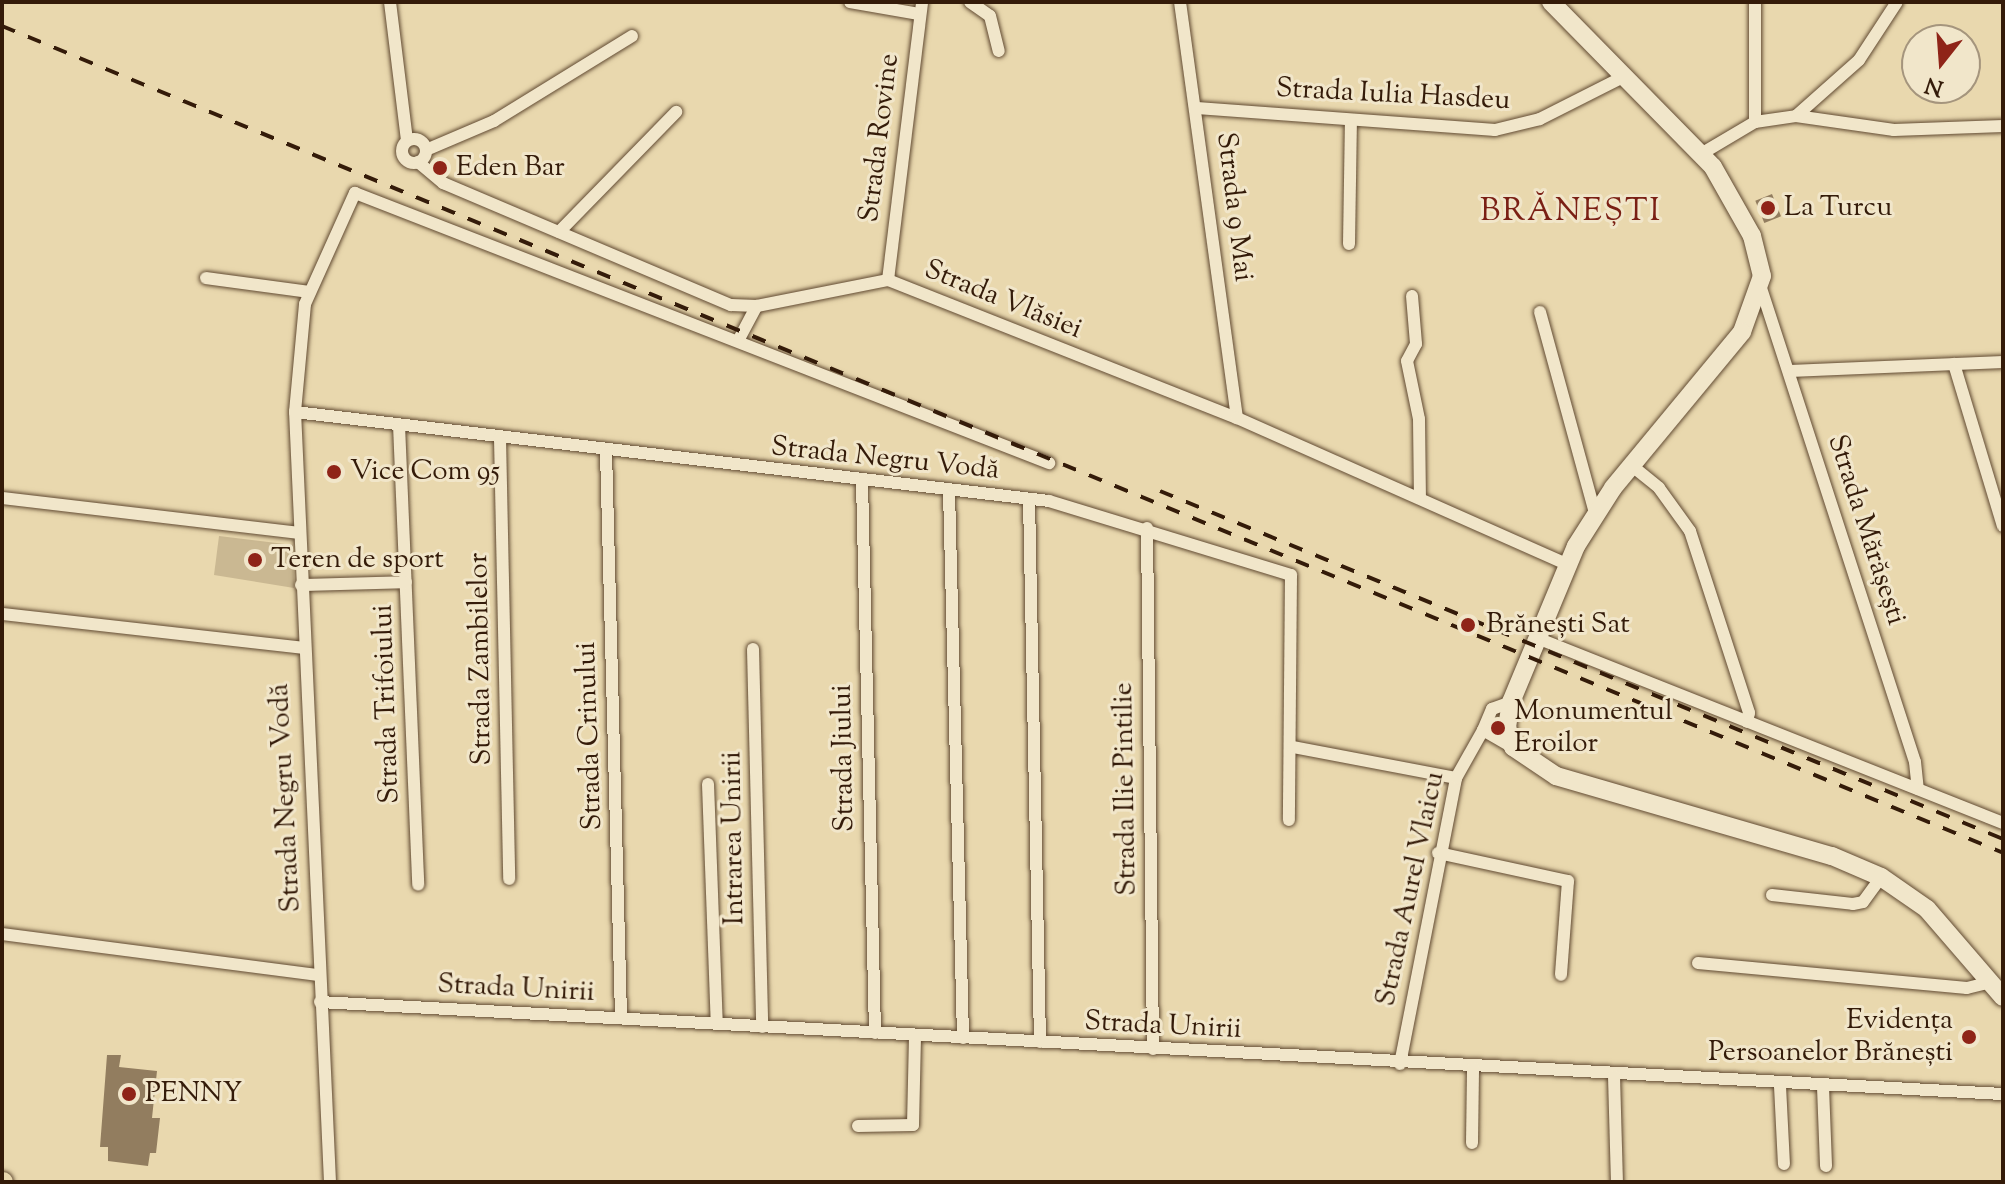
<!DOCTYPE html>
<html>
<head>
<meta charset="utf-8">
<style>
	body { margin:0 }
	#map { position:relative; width:2005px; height:1184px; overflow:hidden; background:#e9d8ae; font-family:"Sorts Mill Goudy",serif }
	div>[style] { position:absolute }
	.green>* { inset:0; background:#cab892 }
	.building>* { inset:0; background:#927d5f; transform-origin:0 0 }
	.roads { filter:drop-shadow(0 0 2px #614a32) drop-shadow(0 0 2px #614a32) }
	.street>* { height:12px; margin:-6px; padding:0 6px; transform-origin:6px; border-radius:6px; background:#f1e6ca }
	.street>.ring { margin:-6px; padding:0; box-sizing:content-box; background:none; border:12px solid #f1e6ca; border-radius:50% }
	.secondary>* { height:18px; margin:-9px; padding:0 9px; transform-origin:9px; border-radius:9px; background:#f1e6ca }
	.primary>* { height:20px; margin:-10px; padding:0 10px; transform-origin:10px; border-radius:10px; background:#e9d8ae }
	.rail>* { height:4px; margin-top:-2px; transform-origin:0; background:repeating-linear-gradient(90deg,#341b09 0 14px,transparent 0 28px) }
	.dots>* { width:22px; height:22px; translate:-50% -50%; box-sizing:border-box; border:4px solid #f1e6ca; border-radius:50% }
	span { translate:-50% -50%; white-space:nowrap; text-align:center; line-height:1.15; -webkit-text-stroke:6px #f1e6ca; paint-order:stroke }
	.street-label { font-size:28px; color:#341b09 }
	.poi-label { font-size:28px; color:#341b09 }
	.left { translate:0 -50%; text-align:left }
	.right { translate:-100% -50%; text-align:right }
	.quarter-label { font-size:32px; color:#7a1f14; letter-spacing:2px }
	.frame { position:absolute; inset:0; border:4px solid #341b09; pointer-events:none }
	.north { position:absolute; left:1901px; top:24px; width:80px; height:80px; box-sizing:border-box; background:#f1e6ca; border:2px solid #a5957d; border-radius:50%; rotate:197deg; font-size:22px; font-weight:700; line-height:32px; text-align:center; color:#341b09 }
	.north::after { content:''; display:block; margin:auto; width:28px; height:36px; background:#8f2418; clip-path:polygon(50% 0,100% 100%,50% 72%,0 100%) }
</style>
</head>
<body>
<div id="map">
	<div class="green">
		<i style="clip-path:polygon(219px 536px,293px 545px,294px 588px,214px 575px)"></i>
	</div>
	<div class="building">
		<i style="left:1772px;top:194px;width:24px;height:18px;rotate:68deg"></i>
		<i style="clip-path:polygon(107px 1055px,121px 1055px,119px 1067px,157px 1071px,152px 1118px,160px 1118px,156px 1153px,150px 1153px,148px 1166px,108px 1161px,108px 1147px,100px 1147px)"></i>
	</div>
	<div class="roads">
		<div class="street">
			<i style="left:390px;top:2px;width:139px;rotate:83deg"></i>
			<i style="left:850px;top:2px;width:70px;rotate:9.9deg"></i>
			<i style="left:970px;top:2px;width:24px;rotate:35deg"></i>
			<i style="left:990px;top:16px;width:36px;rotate:76deg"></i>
			<i style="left:1180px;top:2px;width:420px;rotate:82.2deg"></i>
			<i style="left:1197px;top:108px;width:299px;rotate:4.2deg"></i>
			<i style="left:1495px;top:130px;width:46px;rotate:-13.7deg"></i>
			<i style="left:1540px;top:119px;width:95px;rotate:-26.8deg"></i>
			<i style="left:1796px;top:116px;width:99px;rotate:8.1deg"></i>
			<i style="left:1894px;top:130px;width:109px;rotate:-2.1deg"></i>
			<i style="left:1755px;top:122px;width:120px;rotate:-90deg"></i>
			<i class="ring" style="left:402px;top:139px;width:12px;height:12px"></i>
			<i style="left:426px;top:150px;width:74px;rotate:-23.1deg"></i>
			<i style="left:494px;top:121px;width:162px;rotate:-31.6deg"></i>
			<i style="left:1701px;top:154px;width:63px;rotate:-30.7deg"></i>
			<i style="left:1755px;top:122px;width:41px;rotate:-8.3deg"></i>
			<i style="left:1796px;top:116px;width:84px;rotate:-41.6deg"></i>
			<i style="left:1859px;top:60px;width:69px;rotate:-56.8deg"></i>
			<i style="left:418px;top:162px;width:33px;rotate:40deg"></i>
			<i style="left:443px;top:183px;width:313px;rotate:23deg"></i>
			<i style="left:731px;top:305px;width:26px;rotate:2deg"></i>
			<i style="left:757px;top:306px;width:134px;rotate:-11.2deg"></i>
			<i style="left:888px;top:280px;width:375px;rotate:21.6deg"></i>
			<i style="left:1237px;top:418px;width:361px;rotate:23.9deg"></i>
			<i style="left:559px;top:232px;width:168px;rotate:-45.7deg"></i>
			<i style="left:1349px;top:244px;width:124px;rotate:-89.1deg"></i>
			<i style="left:206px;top:278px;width:104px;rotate:7.7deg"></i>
			<i style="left:888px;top:280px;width:280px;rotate:-83deg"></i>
			<i style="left:1761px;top:288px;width:498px;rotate:72deg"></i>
			<i style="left:1915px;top:762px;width:27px;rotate:84deg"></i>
			<i style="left:1412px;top:296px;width:48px;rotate:85.2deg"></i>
			<i style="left:1416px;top:344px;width:19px;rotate:118deg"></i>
			<i style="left:1407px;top:361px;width:59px;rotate:78.3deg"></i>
			<i style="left:1419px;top:419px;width:79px;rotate:89.3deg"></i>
			<i style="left:1540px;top:312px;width:208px;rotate:74.7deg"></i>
			<i style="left:738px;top:341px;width:40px;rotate:-62deg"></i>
			<i style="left:1954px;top:364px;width:169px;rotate:73.2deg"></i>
			<i style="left:1790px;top:371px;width:213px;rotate:-2.4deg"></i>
			<i style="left:295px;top:412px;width:759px;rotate:6.73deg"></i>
			<i style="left:1049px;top:501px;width:253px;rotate:17deg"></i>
			<i style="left:1291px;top:575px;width:245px;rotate:90.5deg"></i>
			<i style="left:399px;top:425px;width:460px;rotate:87.6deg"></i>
			<i style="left:500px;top:438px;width:441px;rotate:88.8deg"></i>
			<i style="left:606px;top:451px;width:567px;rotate:88.48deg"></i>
			<i style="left:1631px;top:465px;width:36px;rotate:39deg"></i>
			<i style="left:1659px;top:488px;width:53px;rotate:54.2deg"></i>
			<i style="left:1690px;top:531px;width:191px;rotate:72deg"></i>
			<i style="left:1749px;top:713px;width:9px;rotate:103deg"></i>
			<i style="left:862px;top:481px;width:552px;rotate:88.65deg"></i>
			<i style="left:949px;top:491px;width:547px;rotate:88.53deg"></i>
			<i style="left:2px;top:498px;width:298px;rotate:6.7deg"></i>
			<i style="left:1029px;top:499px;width:543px;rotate:88.84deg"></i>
			<i style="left:1147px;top:528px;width:521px;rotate:89.34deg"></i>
			<i style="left:301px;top:585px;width:105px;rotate:-1.6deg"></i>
			<i style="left:2px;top:614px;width:303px;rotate:6.4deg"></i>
			<i style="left:1537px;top:638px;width:501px;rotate:21.65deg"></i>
			<i style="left:753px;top:649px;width:378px;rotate:88.6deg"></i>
			<i style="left:1483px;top:730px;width:23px;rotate:-67deg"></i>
			<i style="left:1492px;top:709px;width:20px;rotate:-20deg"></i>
			<i style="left:1483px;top:730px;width:34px;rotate:30deg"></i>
			<i style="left:1293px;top:747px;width:166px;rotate:10.8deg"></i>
			<i style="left:708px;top:784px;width:240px;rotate:87.9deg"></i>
			<i style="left:1438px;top:853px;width:133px;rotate:12.2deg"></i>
			<i style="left:1568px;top:881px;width:94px;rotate:94.3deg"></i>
			<i style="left:1772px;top:895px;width:81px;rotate:6.3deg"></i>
			<i style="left:1853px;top:904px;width:10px;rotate:-11deg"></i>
			<i style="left:1863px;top:902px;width:31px;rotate:-54deg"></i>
			<i style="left:2px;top:934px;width:319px;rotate:7.4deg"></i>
			<i style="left:1698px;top:963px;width:270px;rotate:5.3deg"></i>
			<i style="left:1967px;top:988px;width:25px;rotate:-14deg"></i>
			<i style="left:320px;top:1002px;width:1686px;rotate:3.13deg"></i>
			<i style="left:1400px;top:1064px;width:291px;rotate:-78.9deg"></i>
			<i style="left:1456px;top:778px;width:55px;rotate:-60.6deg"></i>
			<i style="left:1614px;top:1076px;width:106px;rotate:88.4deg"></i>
			<i style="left:1780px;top:1086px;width:78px;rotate:87.1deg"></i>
			<i style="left:1823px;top:1087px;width:79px;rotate:87.8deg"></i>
			<i style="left:858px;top:1126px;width:55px;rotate:-1deg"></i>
			<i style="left:913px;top:1125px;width:90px;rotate:-88.7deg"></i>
			<i style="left:1472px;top:1143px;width:75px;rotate:-89.2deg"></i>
			<i style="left:330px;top:1182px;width:771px;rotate:-92.6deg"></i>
			<i style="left:295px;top:412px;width:108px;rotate:-84.7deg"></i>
			<i style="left:305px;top:304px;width:122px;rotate:-65.8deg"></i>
			<i style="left:355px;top:193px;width:745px;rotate:21.26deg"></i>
		</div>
		<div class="secondary">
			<i style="left:1551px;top:2px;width:231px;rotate:45.5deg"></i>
			<i style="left:1713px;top:167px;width:79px;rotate:60.5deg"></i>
			<i style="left:1752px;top:236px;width:41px;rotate:76deg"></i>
			<i style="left:1762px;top:276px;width:59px;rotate:109.7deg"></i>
			<i style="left:1742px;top:332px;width:202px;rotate:129.6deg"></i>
			<i style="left:1613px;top:488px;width:69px;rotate:122.5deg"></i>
			<i style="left:1576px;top:546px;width:169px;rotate:112.6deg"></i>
			<i style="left:1511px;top:702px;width:25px;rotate:99deg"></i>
			<i style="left:1507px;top:727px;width:21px;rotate:73deg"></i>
			<i style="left:1513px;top:747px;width:52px;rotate:34deg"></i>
			<i style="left:1556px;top:776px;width:287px;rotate:16.2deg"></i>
			<i style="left:1832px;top:856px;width:53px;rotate:23.2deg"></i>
			<i style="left:1881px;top:877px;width:56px;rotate:34.8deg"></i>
			<i style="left:1927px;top:909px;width:116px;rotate:49.2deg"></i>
		</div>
		<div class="primary">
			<i style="left:2px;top:1182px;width:1px"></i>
		</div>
	</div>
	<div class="rail">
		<i style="left:2px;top:26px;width:2165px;rotate:22.45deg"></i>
		<i style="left:1160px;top:491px;width:912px;rotate:22.43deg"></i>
	</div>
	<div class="dots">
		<i style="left:440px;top:168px;background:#8f2418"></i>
		<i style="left:1768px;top:208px;background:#8f2418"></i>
		<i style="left:334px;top:472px;background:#8f2418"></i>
		<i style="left:255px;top:560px;background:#8f2418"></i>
		<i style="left:1468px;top:625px;background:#8f2418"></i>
		<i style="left:1498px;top:728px;background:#8f2418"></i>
		<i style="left:1969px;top:1037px;background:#8f2418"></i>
		<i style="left:129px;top:1094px;background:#8f2418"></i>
	</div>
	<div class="street-label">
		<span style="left:1393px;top:95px;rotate:3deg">Strada Iulia Hasdeu</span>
		<span style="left:880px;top:138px;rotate:-83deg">Strada Rovine</span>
		<span style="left:1234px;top:207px;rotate:83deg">Strada 9 Mai</span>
		<span style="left:1003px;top:300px;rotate:22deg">Strada Vlăsiei</span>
		<span style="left:885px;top:459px;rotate:6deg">Strada Negru Vodă</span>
		<span style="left:1866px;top:530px;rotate:72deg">Strada Mărășești</span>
		<span style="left:481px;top:659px;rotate:-91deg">Strada Zambilelor</span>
		<span style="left:387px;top:704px;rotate:-92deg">Strada Trifoiului</span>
		<span style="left:590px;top:736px;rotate:-92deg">Strada Crinului</span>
		<span style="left:844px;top:758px;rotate:-91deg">Strada Jiului</span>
		<span style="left:1126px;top:789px;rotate:-91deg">Strada Ilie Pintilie</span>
		<span style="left:286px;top:798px;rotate:-93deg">Strada Negru Vodă</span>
		<span style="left:734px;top:838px;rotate:-91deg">Intrarea Unirii</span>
		<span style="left:1411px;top:889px;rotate:-78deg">Strada Aurel Vlaicu</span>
		<span style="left:516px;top:989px;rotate:3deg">Strada Unirii</span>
		<span style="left:1163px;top:1026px;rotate:3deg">Strada Unirii</span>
	</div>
	<div class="poi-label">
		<span class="left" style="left:456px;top:168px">Eden Bar</span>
		<span class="left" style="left:1784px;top:208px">La Turcu</span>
		<span class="left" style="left:350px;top:472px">Vice Com 95</span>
		<span class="left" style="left:271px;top:560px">Teren de sport</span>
		<span class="left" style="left:1486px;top:625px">Brănești Sat</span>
		<span class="left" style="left:1514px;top:728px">Monumentul<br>Eroilor</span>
		<span class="right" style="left:1953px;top:1037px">Evidența<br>Persoanelor Brănești</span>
		<span class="left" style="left:145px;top:1094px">PENNY</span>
	</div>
	<div class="quarter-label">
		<span style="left:1571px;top:212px">BRĂNEȘTI</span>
	</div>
	<div class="frame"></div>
	<div class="north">N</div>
</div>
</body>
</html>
